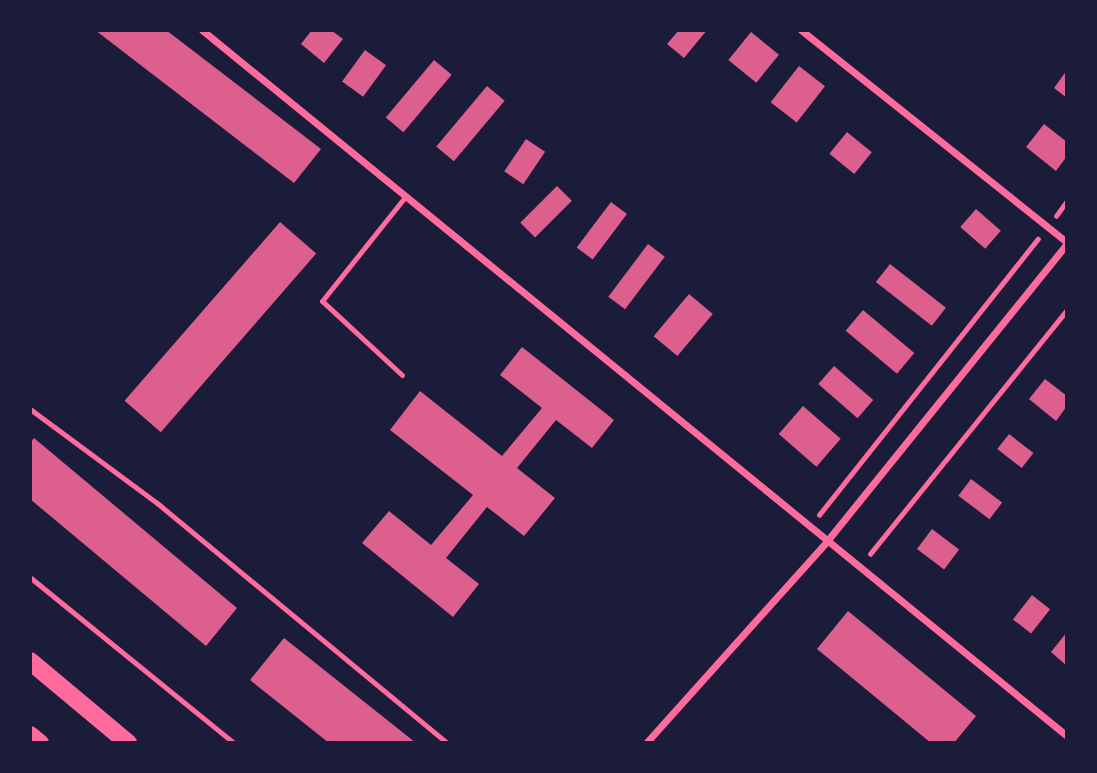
<!DOCTYPE html>
<html>
<head>
<meta charset="utf-8">
<style>
	body { margin:0 }
	#map { position:relative; width:1097px; height:773px; overflow:hidden; background:#1b1b3a; font-family:Commissioner,sans-serif }
	div>[style] { position:absolute }
	.building>* { inset:0; background:#dd5f8e; transform-origin:0 0 }
	.path>* { height:4.5px; margin:-2.25px; padding:0 2.25px; transform-origin:2.25px; border-radius:2.25px; background:#ff6b9d }
	.service>* { height:5px; margin:-2.5px; padding:0 2.5px; transform-origin:2.5px; border-radius:2.5px; background:#ff6b9d }
	.minor>* { height:7px; margin:-3.5px; padding:0 3.5px; transform-origin:3.5px; border-radius:3.5px; background:#ff6b9d }
	.primary>* { height:18px; margin:-9px; padding:0 9px; transform-origin:9px; border-radius:9px; background:#ff6b9d }
	span { translate:-50% -50%; white-space:nowrap; text-align:center; line-height:1.15; -webkit-text-stroke:7px #1b1b3a; paint-order:stroke }
	.frame { position:absolute; inset:0; border:32px solid #1b1b3a; pointer-events:none }
</style>
</head>
<body>
<div id="map">
	<div class="building">
		<i style="clip-path:polygon(95px 30px,166px 30px,321px 149px,294px 183px)"></i>
		<i style="clip-path:polygon(312px 30px,331px 30px,343px 39px,324px 63px,301px 44px)"></i>
		<i style="clip-path:polygon(679px 30px,707px 30px,684px 58px,667px 44px)"></i>
		<i style="left:751px;top:32px;width:36px;height:36px;rotate:39deg"></i>
		<i style="left:365px;top:50px;width:26px;height:39px;rotate:36deg"></i>
		<i style="left:434px;top:60px;width:23px;height:75px;rotate:40deg"></i>
		<i style="left:799px;top:66px;width:33px;height:46px;rotate:38deg"></i>
		<i style="clip-path:polygon(1067px 70px,1067px 98px,1054px 88px)"></i>
		<i style="left:487px;top:86px;width:23px;height:79px;rotate:40deg"></i>
		<i style="clip-path:polygon(1044px 124px,1067px 142px,1067px 156px,1056px 171px,1026px 147px)"></i>
		<i style="left:847px;top:132px;width:32px;height:28px;rotate:39deg"></i>
		<i style="left:526px;top:139px;width:23px;height:39px;rotate:34deg"></i>
		<i style="left:557px;top:186px;width:21px;height:52px;rotate:45deg"></i>
		<i style="left:611px;top:202px;width:20px;height:57px;rotate:37deg"></i>
		<i style="left:976px;top:209px;width:33px;height:24px;rotate:41deg"></i>
		<i style="left:280px;top:222px;width:48px;height:237px;rotate:41deg"></i>
		<i style="left:648px;top:244px;width:21px;height:66px;rotate:37deg"></i>
		<i style="left:890px;top:264px;width:71px;height:23px;rotate:38deg"></i>
		<i style="left:689px;top:294px;width:31px;height:55px;rotate:40deg"></i>
		<i style="left:863px;top:310px;width:67px;height:27px;rotate:40deg"></i>
		<i style="clip-path:polygon(522px 347px,614px 420px,592px 448px,556px 420px,517px 468px,555px 498px,524px 536px,487px 507px,446px 558px,479px 584px,453px 617px,362px 543px,389px 511px,431px 545px,473px 495px,390px 430px,420px 391px,502px 456px,542px 408px,500px 375px)"></i>
		<i style="left:834px;top:366px;width:52px;height:24px;rotate:41deg"></i>
		<i style="clip-path:polygon(1045px 379px,1067px 396px,1067px 406px,1056px 421px,1029px 399px)"></i>
		<i style="left:803px;top:406px;width:50px;height:37px;rotate:41deg"></i>
		<i style="left:1009px;top:434px;width:31px;height:19px;rotate:38deg"></i>
		<i style="clip-path:polygon(34px 438px,237px 608px,206px 646px,30px 499px,30px 443px)"></i>
		<i style="left:971px;top:479px;width:39px;height:21px;rotate:37deg"></i>
		<i style="left:932px;top:529px;width:34px;height:25px;rotate:37deg"></i>
		<i style="left:1032px;top:595px;width:23px;height:31px;rotate:38deg"></i>
		<i style="clip-path:polygon(848px 611px,976px 716px,954px 743px,931px 743px,817px 649px)"></i>
		<i style="clip-path:polygon(1067px 632px,1067px 666px,1051px 652px)"></i>
		<i style="clip-path:polygon(284px 638px,416px 743px,329px 743px,250px 680px)"></i>
	</div>
	<div class="path">
		<i style="left:1056px;top:216px;width:19px;rotate:-54deg"></i>
		<i style="left:819px;top:515px;width:352px;rotate:-51.6deg"></i>
		<i style="left:870px;top:554px;width:314px;rotate:-51.1deg"></i>
		<i style="left:30px;top:577px;width:263px;rotate:39.1deg"></i>
	</div>
	<div class="service">
		<i style="left:402px;top:375px;width:109px;rotate:-137.2deg"></i>
		<i style="left:322px;top:301px;width:133px;rotate:-51.4deg"></i>
		<i style="left:30px;top:409px;width:158px;rotate:36.5deg"></i>
		<i style="left:157px;top:503px;width:376px;rotate:39.6deg"></i>
	</div>
	<div class="minor">
		<i style="left:202px;top:30px;width:1117px;rotate:39.22deg"></i>
		<i style="left:801px;top:30px;width:340px;rotate:38.6deg"></i>
		<i style="left:646px;top:743px;width:271px;rotate:-48.1deg"></i>
		<i style="left:827px;top:541px;width:382px;rotate:-51.1deg"></i>
	</div>
	<div class="primary">
		<i style="left:30px;top:661px;width:128px;rotate:39.9deg"></i>
		<i style="left:30px;top:735px;width:13px;rotate:39deg"></i>
	</div>
	<div class="frame"></div>
</div>
</body>
</html>
